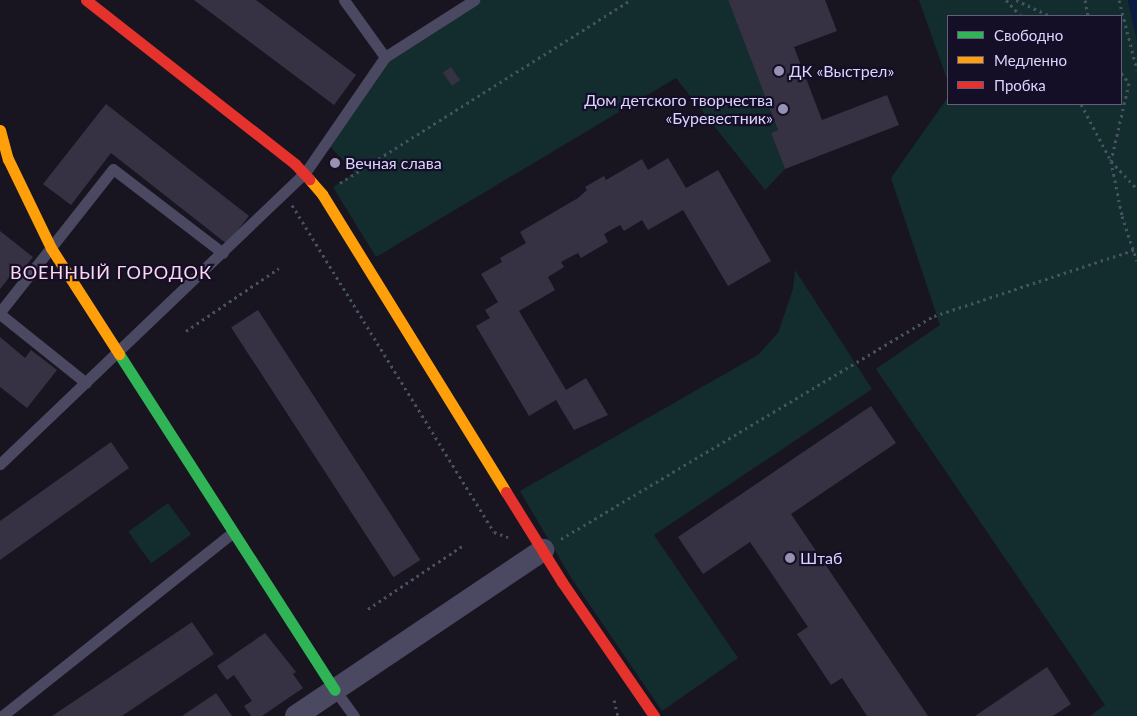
<!DOCTYPE html>
<html>
<head>
<meta charset="utf-8">
<style>
	body { margin:0 }
	#map { position:relative; width:1137px; height:716px; overflow:hidden; background:#181521; font-family:Lato,sans-serif }
	div>[style] { position:absolute }
	.green>* { inset:0; background:#132d2f; transform-origin:0 0 }
	.water>* { inset:0; background:#0a1c43 }
	.building>* { inset:0; background:#363243; transform-origin:0 0 }
	.path>* { height:3px; margin-top:-1.5px; transform-origin:0; background:repeating-linear-gradient(90deg,#465262 0 2.5px,transparent 0 6.5px) }
	.lane>* { height:11px; margin:-5.5px; padding:0 5.5px; transform-origin:5.5px; border-radius:5.5px; background:#4b4962 }
	.street>* { height:22px; margin:-11px; padding:0 11px; transform-origin:11px; border-radius:11px; background:#4b4962 }
	.fast>* { height:11px; margin:-5.5px; padding:0 5.5px; transform-origin:5.5px; border-radius:5.5px; background:#30b455 }
	.slow>* { height:11px; margin:-5.5px; padding:0 5.5px; transform-origin:5.5px; border-radius:5.5px; background:#ff9f0a }
	.jam>* { height:11px; margin:-5.5px; padding:0 5.5px; transform-origin:5.5px; border-radius:5.5px; background:#e5322d }
	.dots>* { width:14px; height:14px; translate:-50% -50%; box-sizing:border-box; border:2px solid #140f27; border-radius:50% }
	span { translate:-50% -50%; white-space:nowrap; text-align:center; line-height:1.15; -webkit-text-stroke:4.5px #140f27; paint-order:stroke }
	.poi-label { font-size:16px; color:#dbd5ff }
	.left { translate:0 -50%; text-align:left }
	.right { translate:-100% -50%; text-align:right }
	.neighbourhood-label { font-size:18px; color:#ffd7ef; letter-spacing:1px }
	.legend { position:absolute; left:947px; top:15px; width:175px; height:90px; box-sizing:border-box; background:#140f27; border:1px solid #645e7d; margin:0; padding:6px 9px; list-style:none; font-size:15px; color:#dbd5ff }
	.legend li { display:flex; align-items:center; gap:10px; height:25px }
	.legend b { width:25px; border:1px solid #645e7d }
</style>
</head>
<body>
<div id="map">
	<div class="green">
		<i style="clip-path:polygon(474px 0,728px 0,778px 130px,771px 133px,785px 169px,765px 190px,676px 78px,376px 257px,333px 187px,355px 173px,326px 142px,385px 57px)"></i>
		<i style="clip-path:polygon(919px 0,1128px 0,1137px 40px,1137px 716px,1090px 716px,1105px 705px,876px 369px,940px 325px,891px 178px,948px 97px,948px 104px,1121px 104px,1121px 16px,948px 16px,948px 82px)"></i>
		<i style="clip-path:polygon(795px 270px,872px 389px,654px 535px,738px 658px,662px 711px,570px 576px,520px 491px,758px 355px,778px 333px,793px 289px)"></i>
		<i style="left:168px;top:503px;width:39px;height:49px;rotate:54deg"></i>
	</div>
	<div class="water">
		<i style="clip-path:polygon(1128px 0,1137px 0,1137px 40px)"></i>
	</div>
	<div class="building">
		<i style="clip-path:polygon(194px 0,256px 0,356px 75px,334px 105px)"></i>
		<i style="clip-path:polygon(728px 0,825px 0,837px 31px,794px 47px,822px 120px,887px 95px,899px 125px,785px 169px,771px 133px,778px 130px)"></i>
		<i style="left:451px;top:67px;width:16px;height:10px;rotate:55deg"></i>
		<i style="clip-path:polygon(106px 104px,249px 216px,227px 244px,111px 153px,71px 205px,43px 184px)"></i>
		<i style="clip-path:polygon(668px 158px,686px 188px,718px 170px,771px 261px,728px 286px,683px 210px,648px 230px,642px 220px,624px 231px,620px 225px,604px 234px,608px 242px,581px 258px,578px 253px,561px 262px,564px 267px,548px 277px,555px 290px,519px 311px,566px 390px,586px 378px,608px 415px,574px 430px,556px 400px,529px 416px,476px 326px,490px 318px,485px 310px,498px 302px,481px 274px,502px 262px,500px 258px,526px 243px,520px 232px,578px 198px,587px 190px,585px 187px,604px 176px,606px 180px,642px 159px,648px 170px)"></i>
		<i style="clip-path:polygon(0 231px,33px 257px,15px 279px,11px 275px,0 289px)"></i>
		<i style="left:258px;top:310px;width:298px;height:32px;rotate:57deg"></i>
		<i style="clip-path:polygon(0 337px,25px 358px,31px 350px,57px 370px,27px 408px,0 387px)"></i>
		<i style="clip-path:polygon(871px 406px,896px 443px,791px 514px,928px 716px,867px 716px,842px 678px,831px 685px,797px 634px,808px 627px,750px 542px,703px 574px,678px 537px)"></i>
		<i style="clip-path:polygon(111px 442px,129px 468px,0 560px,0 521px)"></i>
		<i style="clip-path:polygon(192px 622px,214px 654px,122px 716px,52px 716px)"></i>
		<i style="clip-path:polygon(265px 633px,296px 672px,293px 674px,303px 688px,262px 716px,251px 716px,244px 706px,252px 701px,234px 675px,227px 680px,217px 666px)"></i>
		<i style="clip-path:polygon(1047px 667px,1071px 704px,1053px 716px,975px 716px)"></i>
		<i style="clip-path:polygon(216px 693px,232px 716px,182px 716px)"></i>
	</div>
	<div class="path">
		<i style="left:1006px;top:0;width:22px;rotate:47deg"></i>
		<i style="left:1016px;top:0;width:38px;rotate:25deg"></i>
		<i style="left:1085px;top:0;width:16px;rotate:79deg"></i>
		<i style="left:1119px;top:0;width:72px;rotate:75.6deg"></i>
		<i style="left:1121px;top:73px;width:13px;rotate:51deg"></i>
		<i style="left:1129px;top:83px;width:80px;rotate:103deg"></i>
		<i style="left:1111px;top:161px;width:38px;rotate:47deg"></i>
		<i style="left:1081px;top:104px;width:64px;rotate:62.2deg"></i>
		<i style="left:1111px;top:161px;width:56px;rotate:78.7deg"></i>
		<i style="left:1122px;top:216px;width:47px;rotate:71.6deg"></i>
		<i style="left:340px;top:183px;width:344px;rotate:-32.2deg"></i>
		<i style="left:292px;top:205px;width:384px;rotate:58.3deg"></i>
		<i style="left:494px;top:532px;width:15px;rotate:20deg"></i>
		<i style="left:186px;top:331px;width:112px;rotate:-34.1deg"></i>
		<i style="left:561px;top:539px;width:435px;rotate:-30.9deg"></i>
		<i style="left:934px;top:316px;width:214px;rotate:-18.3deg"></i>
		<i style="left:368px;top:609px;width:113px;rotate:-33.8deg"></i>
		<i style="left:614px;top:700px;width:16px;rotate:76deg"></i>
	</div>
	<div class="lane">
		<i style="left:344px;top:0;width:70px;rotate:54.3deg"></i>
		<i style="left:0;top:312px;width:182px;rotate:-51.7deg"></i>
		<i style="left:113px;top:169px;width:138px;rotate:37.4deg"></i>
		<i style="left:0;top:314px;width:110px;rotate:38.7deg"></i>
		<i style="left:0;top:464px;width:422px;rotate:-43.7deg"></i>
		<i style="left:305px;top:173px;width:141px;rotate:-55.4deg"></i>
		<i style="left:385px;top:57px;width:106px;rotate:-32.6deg"></i>
		<i style="left:335px;top:690px;width:32px;rotate:54deg"></i>
		<i style="left:2px;top:716px;width:295px;rotate:-38.5deg"></i>
	</div>
	<div class="street">
		<i style="left:296px;top:716px;width:298px;rotate:-33.9deg"></i>
	</div>
	<div class="fast">
		<i style="left:119px;top:354px;width:399px;rotate:57.3deg"></i>
	</div>
	<div class="slow">
		<i style="left:0;top:130px;width:30px;rotate:75deg"></i>
		<i style="left:8px;top:159px;width:99px;rotate:64.2deg"></i>
		<i style="left:51px;top:248px;width:126px;rotate:57.3deg"></i>
		<i style="left:309px;top:179px;width:20px;rotate:49deg"></i>
		<i style="left:322px;top:194px;width:350px;rotate:58.3deg"></i>
	</div>
	<div class="jam">
		<i style="left:86px;top:0;width:266px;rotate:38.1deg"></i>
		<i style="left:295px;top:164px;width:21px;rotate:47deg"></i>
		<i style="left:506px;top:492px;width:106px;rotate:58.1deg"></i>
		<i style="left:562px;top:582px;width:163px;rotate:55.5deg"></i>
	</div>
	<div class="dots">
		<i style="left:779px;top:71px;background:#9792b1"></i>
		<i style="left:783px;top:109px;background:#9792b1"></i>
		<i style="left:335px;top:163px;background:#9792b1"></i>
		<i style="left:790px;top:558px;background:#9792b1"></i>
	</div>
	<div class="poi-label">
		<span class="left" style="left:789px;top:71px">ДК «Выстрел»</span>
		<span class="right" style="left:773px;top:109px">Дом детского творчества<br>«Буревестник»</span>
		<span class="left" style="left:345px;top:163px">Вечная слава</span>
		<span class="left" style="left:800px;top:558px">Штаб</span>
	</div>
	<div class="neighbourhood-label">
		<span style="left:111px;top:272px">ВОЕННЫЙ ГОРОДОК</span>
	</div>
	<ul class="legend">
	<li><b style="height:6px;background:#30b455"></b>Свободно</li>
	<li><b style="height:6px;background:#ff9f0a"></b>Медленно</li>
	<li><b style="height:6px;background:#e5322d"></b>Пробка</li>
	</ul>
</div>
</body>
</html>
